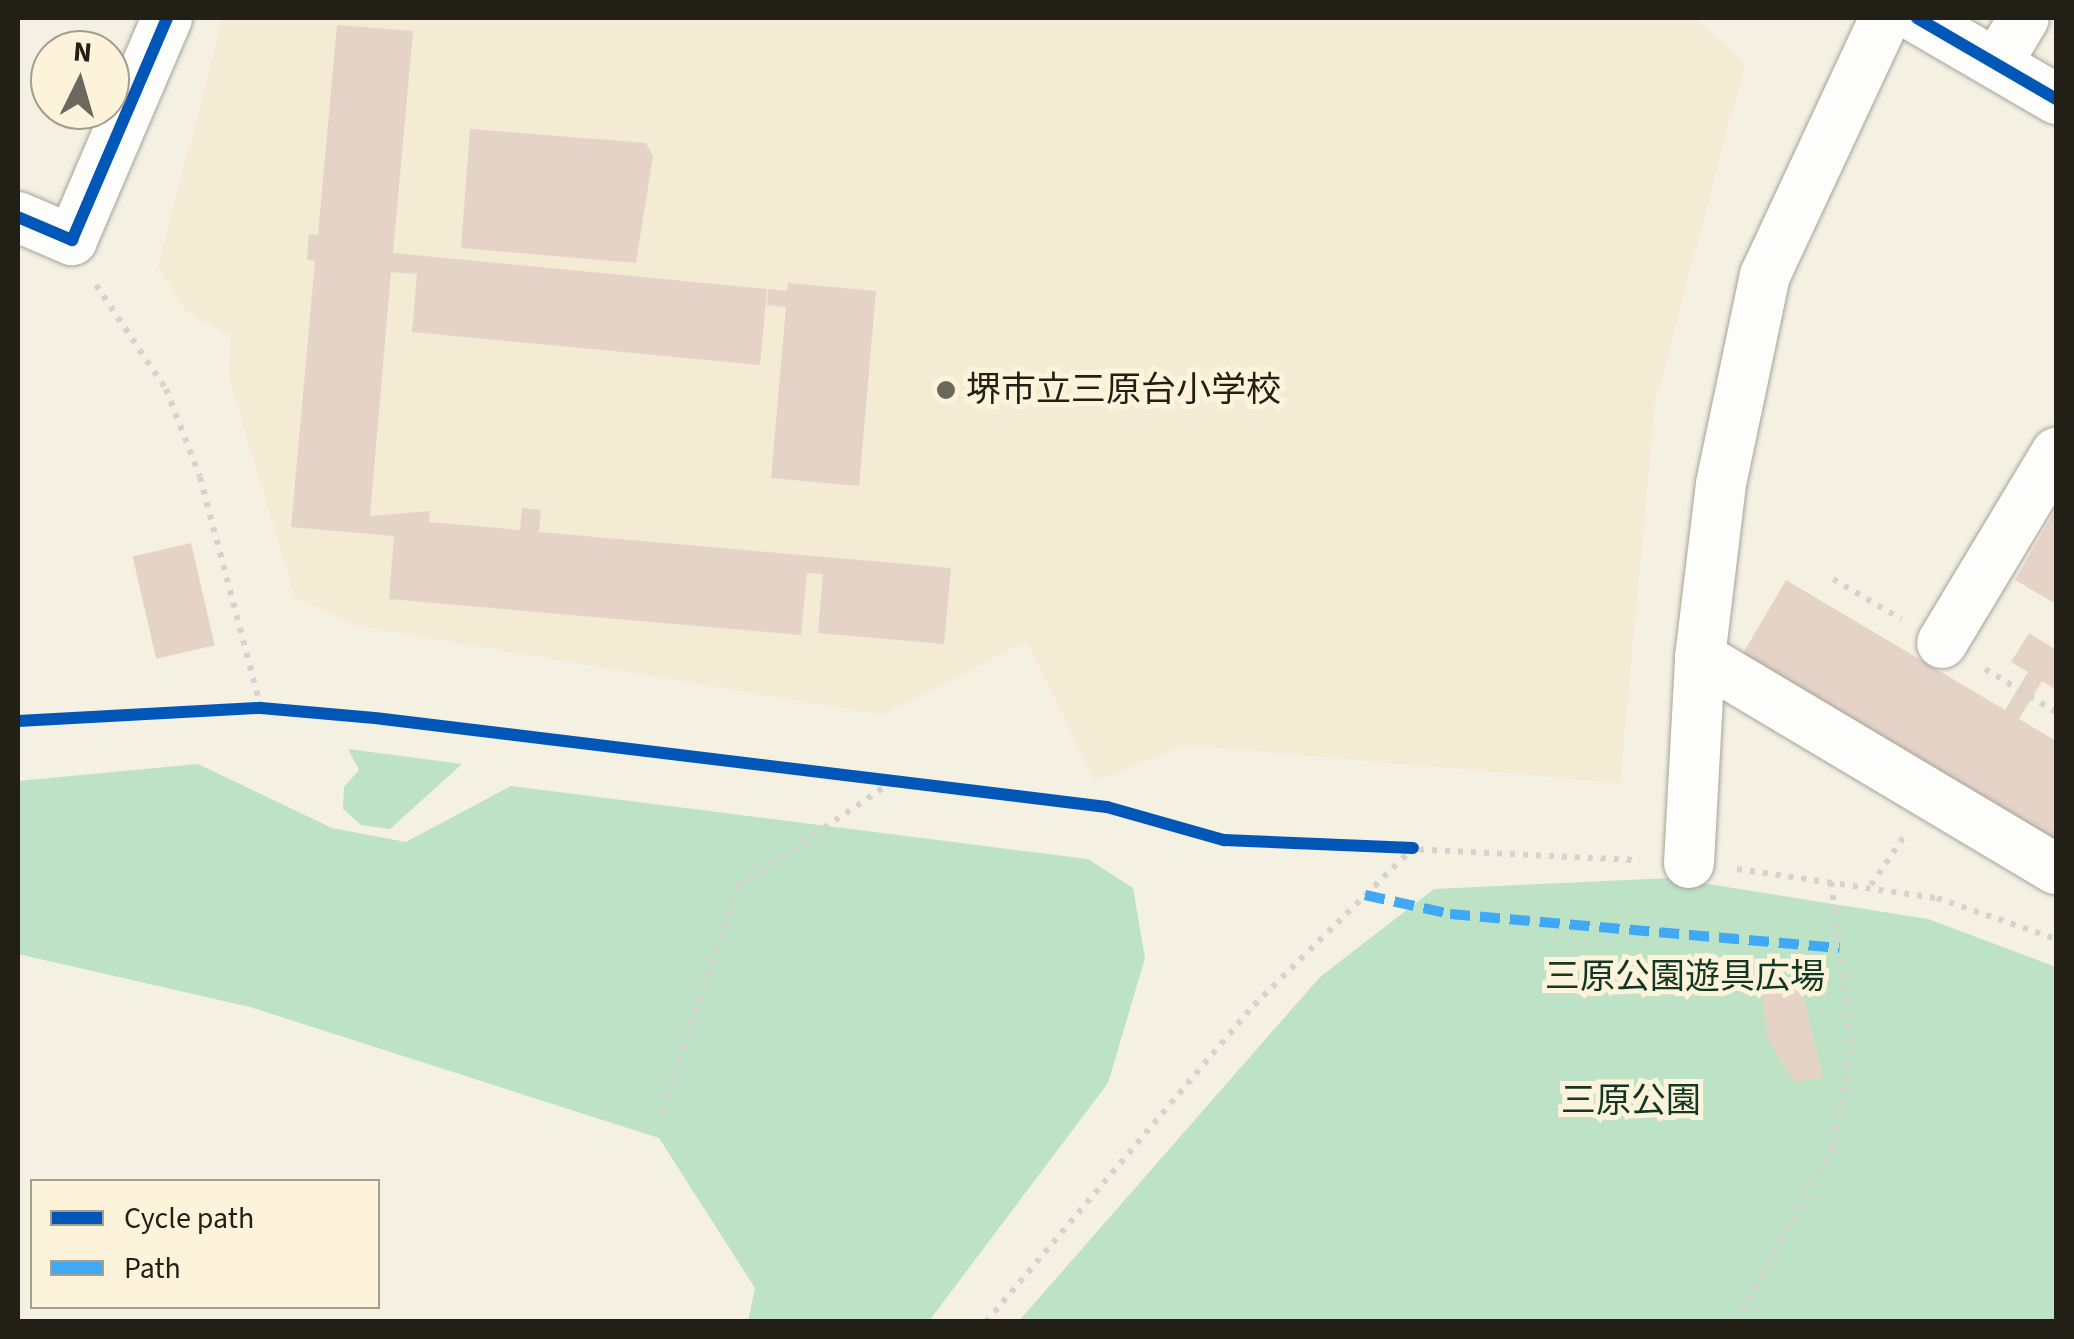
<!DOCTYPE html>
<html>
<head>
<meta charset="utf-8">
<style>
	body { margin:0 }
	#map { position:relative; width:2074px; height:1339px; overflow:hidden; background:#f4f0e2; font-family:"Source Sans 3","Noto Sans JP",sans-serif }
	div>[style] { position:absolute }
	.built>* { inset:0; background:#f3ebd3 }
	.green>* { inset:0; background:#bde2c6 }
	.building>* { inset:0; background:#e5d3c8; transform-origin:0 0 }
	.path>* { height:6px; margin-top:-3px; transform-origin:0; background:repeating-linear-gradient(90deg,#d5d3cf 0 5px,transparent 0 13px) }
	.roads { filter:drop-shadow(0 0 2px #a6a298) drop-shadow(0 0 2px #a6a298) }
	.minor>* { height:50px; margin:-25px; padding:0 25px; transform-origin:25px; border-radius:25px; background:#fdfdfb }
	.quiet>* { height:10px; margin-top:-5px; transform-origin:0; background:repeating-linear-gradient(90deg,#3fa9f5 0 20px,transparent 0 30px) }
	.cycleway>* { height:12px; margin:-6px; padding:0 6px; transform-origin:6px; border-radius:6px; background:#0057b8 }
	.dots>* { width:28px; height:28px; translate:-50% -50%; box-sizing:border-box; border:5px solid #fcf3da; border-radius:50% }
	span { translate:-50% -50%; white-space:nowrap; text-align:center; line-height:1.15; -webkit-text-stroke:10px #fcf3da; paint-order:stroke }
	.poi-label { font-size:35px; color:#221f16 }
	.left { translate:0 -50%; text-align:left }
	.park-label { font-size:35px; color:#133725 }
	.frame { position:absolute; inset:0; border:20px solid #221f16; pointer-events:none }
	.legend { position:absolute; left:30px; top:1179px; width:350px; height:130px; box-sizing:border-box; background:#fcf3da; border:2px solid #a59e8c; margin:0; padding:12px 18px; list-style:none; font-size:30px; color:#221f16 }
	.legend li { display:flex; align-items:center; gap:20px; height:50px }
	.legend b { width:50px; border:2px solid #a59e8c }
	.north { position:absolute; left:30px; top:30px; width:100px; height:100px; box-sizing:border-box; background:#fcf3da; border:2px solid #a59e8c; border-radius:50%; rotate:5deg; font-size:28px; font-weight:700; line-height:40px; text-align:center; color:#221f16 }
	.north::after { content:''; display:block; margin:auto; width:35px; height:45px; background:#6c685d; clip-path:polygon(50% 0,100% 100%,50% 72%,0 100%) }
</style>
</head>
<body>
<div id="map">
	<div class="built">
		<i style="clip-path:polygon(223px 18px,1695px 18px,1745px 63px,1655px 403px,1620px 783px,1185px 745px,1095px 781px,1027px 641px,882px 715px,357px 626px,295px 597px,229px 378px,231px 336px,186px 311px,158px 267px)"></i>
	</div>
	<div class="green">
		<i style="clip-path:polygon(348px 749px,462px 764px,390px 829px,361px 825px,343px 809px,344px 787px,359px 770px)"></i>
		<i style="clip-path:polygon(198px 764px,332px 828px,406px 842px,511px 786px,1088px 859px,1133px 888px,1145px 958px,1108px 1083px,929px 1321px,748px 1321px,755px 1288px,659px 1138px,250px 1007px,18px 954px,18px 781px)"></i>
		<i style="clip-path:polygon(1670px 878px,1928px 919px,2056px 967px,2056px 1321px,1018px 1322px,1320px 977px,1434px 889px)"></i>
	</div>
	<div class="building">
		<i style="clip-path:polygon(337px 25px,413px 31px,393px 253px,767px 289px,760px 365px,412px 332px,417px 274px,391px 272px,370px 516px,430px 511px,429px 522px,520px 530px,522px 508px,541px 510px,539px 532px,951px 568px,944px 644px,818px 633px,823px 574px,807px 573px,801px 635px,389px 599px,394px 536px,291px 527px,315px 261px,307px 260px,309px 234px,318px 235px)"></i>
		<i style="clip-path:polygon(470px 129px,646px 143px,653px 156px,636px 263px,461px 248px)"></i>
		<i style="clip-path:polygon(788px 283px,876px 291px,859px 486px,771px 478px,786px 307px,767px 305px,768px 289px,787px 291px)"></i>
		<i style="clip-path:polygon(2056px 509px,2056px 604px,2015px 580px)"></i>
		<i style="left:191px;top:543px;width:105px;height:60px;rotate:77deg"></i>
		<i style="clip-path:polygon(1786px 580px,2005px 710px,2028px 672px,2011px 662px,2029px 633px,2056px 650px,2056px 690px,2042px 681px,2019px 719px,2056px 741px,2056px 841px,1742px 655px)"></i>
		<i style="clip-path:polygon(1798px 976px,1823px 1078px,1794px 1082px,1767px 1038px,1761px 981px)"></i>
	</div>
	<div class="path">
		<i style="left:96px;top:285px;width:125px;rotate:56.1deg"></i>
		<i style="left:166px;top:389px;width:94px;rotate:68.9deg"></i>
		<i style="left:200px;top:477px;width:239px;rotate:75.2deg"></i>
		<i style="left:1833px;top:579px;width:79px;rotate:30.5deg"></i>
		<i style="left:1985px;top:669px;width:83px;rotate:31.2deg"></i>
		<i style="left:18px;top:721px;width:243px;rotate:-3.1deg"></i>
		<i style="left:261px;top:708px;width:114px;rotate:5deg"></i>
		<i style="left:375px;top:718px;width:737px;rotate:6.93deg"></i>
		<i style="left:1107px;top:807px;width:122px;rotate:15.8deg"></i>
		<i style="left:1224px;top:840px;width:416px;rotate:2.8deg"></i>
		<i style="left:1737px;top:869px;width:202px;rotate:8.3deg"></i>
		<i style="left:1937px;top:898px;width:126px;rotate:19deg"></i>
		<i style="left:1871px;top:885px;width:57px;rotate:-55.8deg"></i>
		<i style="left:662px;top:1111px;width:237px;rotate:-71.3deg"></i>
		<i style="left:738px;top:886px;width:187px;rotate:-34.1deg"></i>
		<i style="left:986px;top:1322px;width:415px;rotate:-49.8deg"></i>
		<i style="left:1254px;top:1005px;width:223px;rotate:-44.6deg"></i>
		<i style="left:1736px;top:1322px;width:203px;rotate:-61.2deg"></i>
		<i style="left:1834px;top:1144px;width:103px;rotate:-80.5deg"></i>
		<i style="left:1851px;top:1042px;width:161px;rotate:-97.1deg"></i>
	</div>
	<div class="roads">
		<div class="minor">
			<i style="left:1885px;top:18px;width:284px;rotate:115deg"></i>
			<i style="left:1765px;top:275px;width:214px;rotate:101.9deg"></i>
			<i style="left:1721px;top:484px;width:174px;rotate:96.9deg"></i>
			<i style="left:1700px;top:657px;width:414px;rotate:30.8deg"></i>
			<i style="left:1917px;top:18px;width:161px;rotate:30.2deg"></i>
			<i style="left:1997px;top:63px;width:52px;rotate:-59deg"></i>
			<i style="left:18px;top:217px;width:59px;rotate:23.1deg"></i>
			<i style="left:72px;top:240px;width:241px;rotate:-66.8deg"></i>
			<i style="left:1942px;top:643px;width:222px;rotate:-59deg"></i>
			<i style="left:1689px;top:863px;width:206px;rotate:-86.9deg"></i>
		</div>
	</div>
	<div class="quiet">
		<i style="left:1365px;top:895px;width:87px;rotate:12.6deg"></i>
		<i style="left:1450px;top:914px;width:391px;rotate:5deg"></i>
	</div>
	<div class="cycleway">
		<i style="left:1917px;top:18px;width:161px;rotate:30.2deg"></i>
		<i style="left:18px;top:217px;width:59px;rotate:23.1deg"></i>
		<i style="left:72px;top:240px;width:241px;rotate:-66.8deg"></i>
		<i style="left:18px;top:721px;width:243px;rotate:-3.1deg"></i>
		<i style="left:261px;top:708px;width:114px;rotate:5deg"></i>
		<i style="left:375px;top:718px;width:737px;rotate:6.93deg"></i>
		<i style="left:1107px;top:807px;width:122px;rotate:15.8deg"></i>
		<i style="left:1224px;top:840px;width:189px;rotate:2.4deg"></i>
	</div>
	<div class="dots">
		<i style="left:946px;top:390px;background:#6c685d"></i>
	</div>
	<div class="poi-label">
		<span class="left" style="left:966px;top:390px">堺市立三原台小学校</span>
	</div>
	<div class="park-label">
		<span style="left:1685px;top:977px">三原公園遊具広場</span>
		<span style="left:1631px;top:1101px">三原公園</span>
	</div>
	<div class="frame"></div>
	<ul class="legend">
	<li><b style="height:12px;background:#0057b8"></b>Cycle path</li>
	<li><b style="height:12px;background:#3fa9f5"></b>Path</li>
	</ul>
	<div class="north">N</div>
</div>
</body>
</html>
